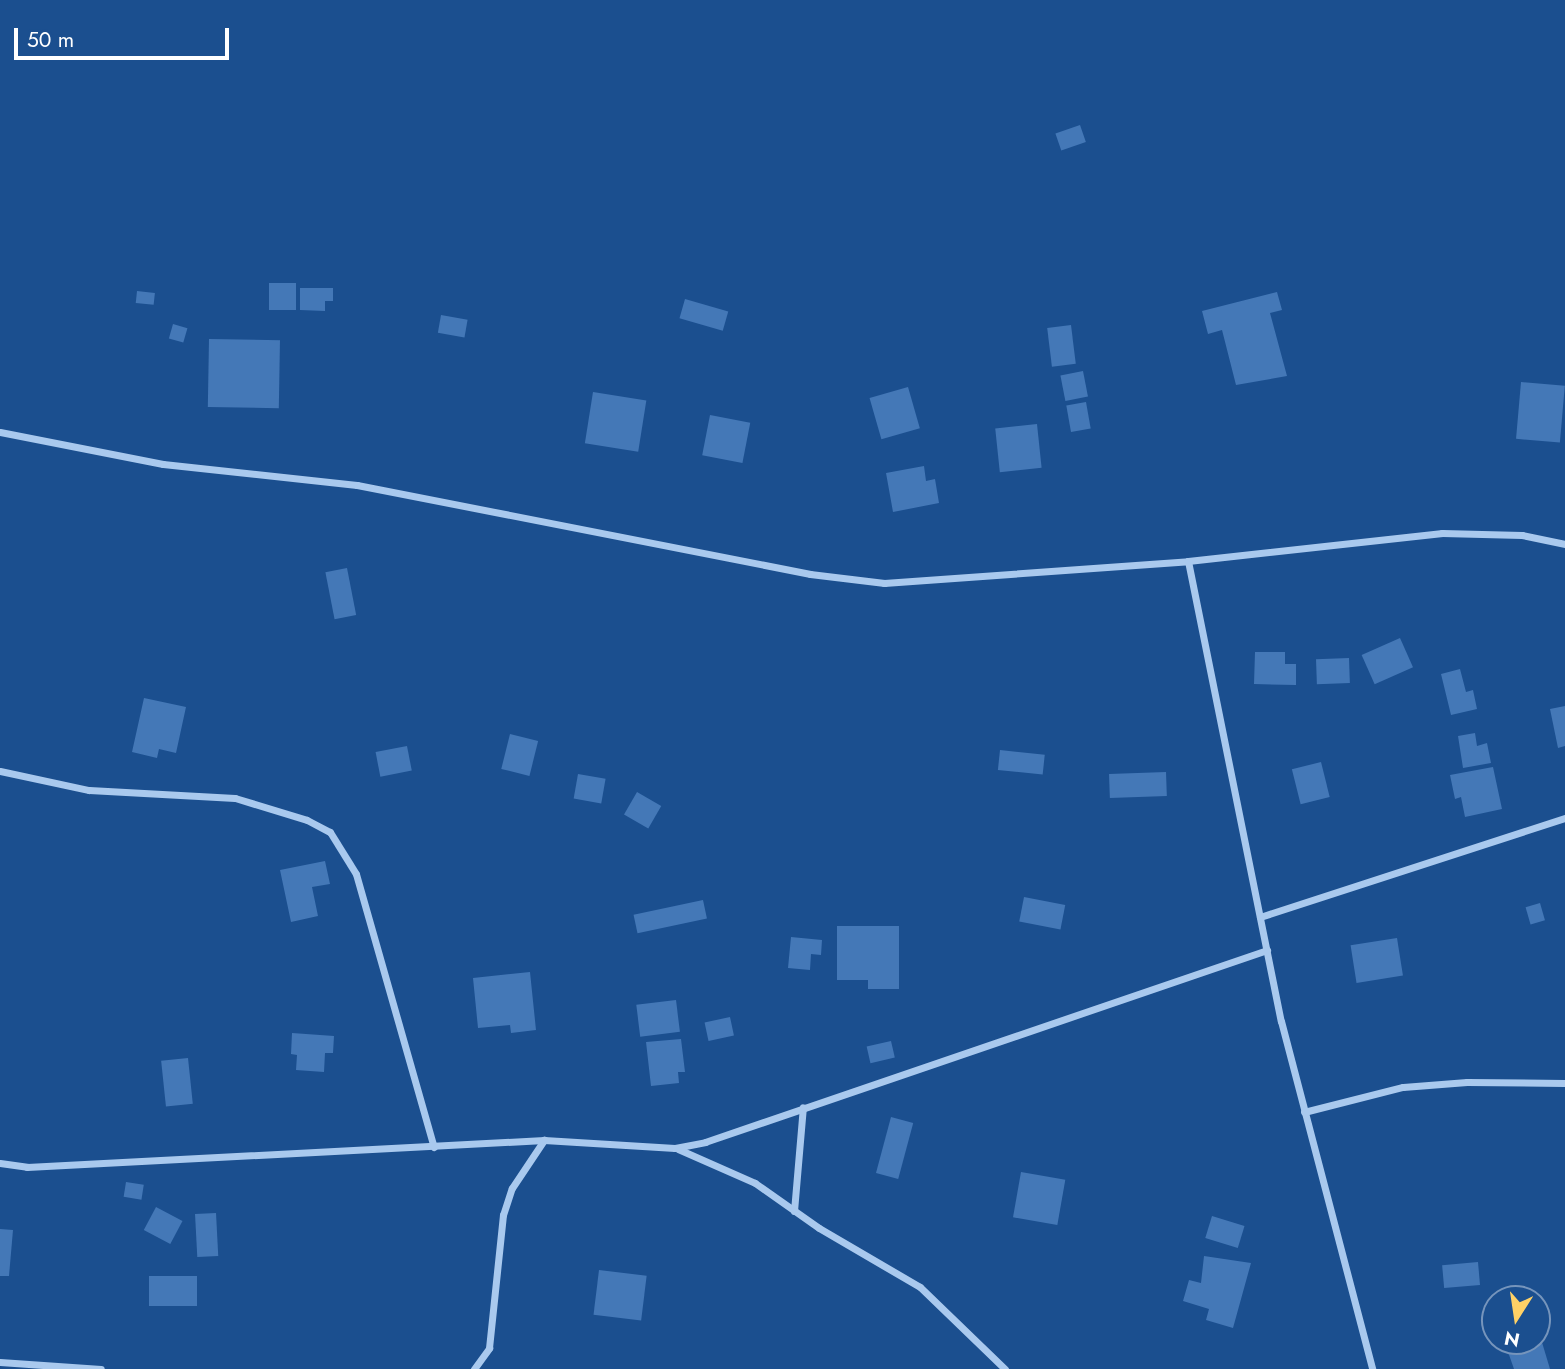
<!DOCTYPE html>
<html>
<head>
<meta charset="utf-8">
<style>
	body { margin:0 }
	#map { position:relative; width:1565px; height:1369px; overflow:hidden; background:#1b4f8f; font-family:Jost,sans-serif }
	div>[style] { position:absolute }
	.building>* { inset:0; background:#4478b7; transform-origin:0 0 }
	.minor>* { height:7px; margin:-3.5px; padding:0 3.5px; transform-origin:3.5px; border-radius:3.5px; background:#a9c9ee }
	span { translate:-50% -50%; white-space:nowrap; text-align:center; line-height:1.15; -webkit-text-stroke:5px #1b4f8f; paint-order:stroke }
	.north { position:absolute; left:1481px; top:1285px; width:70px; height:70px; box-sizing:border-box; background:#1b4f8f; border:2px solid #7695bc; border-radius:50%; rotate:192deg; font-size:19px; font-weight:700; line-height:28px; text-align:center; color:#fff }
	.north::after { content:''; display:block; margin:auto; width:24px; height:32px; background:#ffd166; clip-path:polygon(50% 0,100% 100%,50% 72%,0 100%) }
	.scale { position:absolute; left:14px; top:28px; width:215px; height:32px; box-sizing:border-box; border:4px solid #fff; border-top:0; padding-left:9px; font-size:21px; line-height:24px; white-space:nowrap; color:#fff; -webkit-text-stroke:5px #1b4f8f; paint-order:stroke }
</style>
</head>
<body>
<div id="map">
	<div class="building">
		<i style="left:1080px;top:125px;width:18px;height:26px;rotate:71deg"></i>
		<i style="left:269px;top:283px;width:27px;height:27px"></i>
		<i style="clip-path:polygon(300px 288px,333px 288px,333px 301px,325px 301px,325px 311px,300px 310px)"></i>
		<i style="left:137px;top:291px;width:18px;height:12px;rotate:6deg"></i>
		<i style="clip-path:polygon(1277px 292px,1282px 310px,1270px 313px,1287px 376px,1236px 385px,1222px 330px,1208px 334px,1202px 311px)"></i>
		<i style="left:685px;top:299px;width:45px;height:20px;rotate:16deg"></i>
		<i style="left:441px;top:315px;width:27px;height:18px;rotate:10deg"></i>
		<i style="left:173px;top:324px;width:15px;height:15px;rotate:16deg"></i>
		<i style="left:1071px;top:325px;width:39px;height:24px;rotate:83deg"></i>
		<i style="left:209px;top:339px;width:71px;height:68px;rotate:1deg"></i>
		<i style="left:1083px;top:371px;width:26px;height:23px;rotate:79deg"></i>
		<i style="left:1521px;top:382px;width:44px;height:57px;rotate:5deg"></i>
		<i style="left:908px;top:387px;width:43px;height:40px;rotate:74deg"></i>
		<i style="left:593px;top:392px;width:54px;height:52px;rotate:9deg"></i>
		<i style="left:1086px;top:402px;width:27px;height:20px;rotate:80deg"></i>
		<i style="left:710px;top:415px;width:41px;height:41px;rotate:11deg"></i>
		<i style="left:1037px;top:424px;width:44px;height:42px;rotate:84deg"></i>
		<i style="clip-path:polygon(924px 466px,926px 481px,935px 479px,939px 503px,893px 512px,886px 473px)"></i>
		<i style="left:347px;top:568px;width:48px;height:22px;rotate:79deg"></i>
		<i style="left:1400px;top:638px;width:32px;height:42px;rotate:66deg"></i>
		<i style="clip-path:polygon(1255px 652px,1285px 652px,1285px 664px,1296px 664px,1296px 685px,1254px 684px)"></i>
		<i style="left:1349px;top:658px;width:25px;height:33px;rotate:88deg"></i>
		<i style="clip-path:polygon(1460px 669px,1466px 692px,1473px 690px,1477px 709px,1451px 715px,1441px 674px)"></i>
		<i style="clip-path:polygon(144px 698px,186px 707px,176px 753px,159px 749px,157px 758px,132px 752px)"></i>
		<i style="clip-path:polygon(1565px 706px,1565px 746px,1558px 748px,1550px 709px)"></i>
		<i style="clip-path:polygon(1475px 733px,1477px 746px,1487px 743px,1491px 763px,1463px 768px,1458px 736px)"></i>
		<i style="left:510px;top:734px;width:29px;height:36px;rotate:14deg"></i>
		<i style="left:407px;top:746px;width:25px;height:32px;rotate:79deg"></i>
		<i style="left:1000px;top:750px;width:45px;height:20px;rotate:6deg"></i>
		<i style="left:1321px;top:762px;width:36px;height:30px;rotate:76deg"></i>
		<i style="clip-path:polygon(1493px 767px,1502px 809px,1465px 817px,1461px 797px,1455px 799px,1450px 775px)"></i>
		<i style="left:1166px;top:772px;width:24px;height:57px;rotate:88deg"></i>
		<i style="left:578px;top:774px;width:28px;height:25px;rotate:10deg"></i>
		<i style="left:637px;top:792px;width:28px;height:26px;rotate:30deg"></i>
		<i style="clip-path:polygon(325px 861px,330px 884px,312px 887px,318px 916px,291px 922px,280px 870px)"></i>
		<i style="left:1024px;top:897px;width:42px;height:25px;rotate:11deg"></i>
		<i style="left:703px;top:900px;width:19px;height:71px;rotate:78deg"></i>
		<i style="left:1540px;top:903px;width:18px;height:15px;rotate:74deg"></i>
		<i style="clip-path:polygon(837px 926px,899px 926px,899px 989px,868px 989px,868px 980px,837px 980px)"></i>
		<i style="clip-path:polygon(791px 937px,822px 940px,821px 955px,811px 954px,810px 970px,788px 968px)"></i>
		<i style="left:1397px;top:938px;width:38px;height:47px;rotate:81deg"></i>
		<i style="clip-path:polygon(530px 972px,536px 1030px,511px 1033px,510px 1025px,478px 1028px,473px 978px)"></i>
		<i style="left:676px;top:1000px;width:32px;height:40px;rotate:83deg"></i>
		<i style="left:730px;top:1017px;width:19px;height:26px;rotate:78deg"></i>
		<i style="clip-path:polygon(292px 1033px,334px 1036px,333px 1053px,325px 1053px,324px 1072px,296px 1070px,297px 1055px,291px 1054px)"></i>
		<i style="clip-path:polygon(681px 1039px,685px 1072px,678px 1072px,679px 1083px,651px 1086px,646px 1042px)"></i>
		<i style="left:891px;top:1041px;width:17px;height:25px;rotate:77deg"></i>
		<i style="left:188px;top:1058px;width:46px;height:27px;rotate:84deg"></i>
		<i style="left:891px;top:1117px;width:23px;height:58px;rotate:15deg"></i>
		<i style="left:1021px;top:1172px;width:45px;height:46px;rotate:10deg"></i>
		<i style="left:126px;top:1182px;width:18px;height:15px;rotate:9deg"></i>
		<i style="left:156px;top:1207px;width:30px;height:26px;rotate:28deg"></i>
		<i style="left:216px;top:1213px;width:43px;height:21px;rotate:87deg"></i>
		<i style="left:1212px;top:1216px;width:34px;height:23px;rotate:17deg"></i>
		<i style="clip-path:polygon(0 1229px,13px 1230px,9px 1276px,0 1276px)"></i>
		<i style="clip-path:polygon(1204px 1256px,1251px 1263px,1233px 1328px,1206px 1320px,1209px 1309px,1183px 1301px,1189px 1280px,1201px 1283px)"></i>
		<i style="left:1478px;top:1262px;width:23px;height:36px;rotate:85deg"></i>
		<i style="left:599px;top:1270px;width:48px;height:45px;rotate:7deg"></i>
		<i style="left:197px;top:1276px;width:30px;height:48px;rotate:90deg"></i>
		<i style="clip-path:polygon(1541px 1339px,1550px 1369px,1514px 1369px,1507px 1349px)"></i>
	</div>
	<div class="minor">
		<i style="left:0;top:432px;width:166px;rotate:11.1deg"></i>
		<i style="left:163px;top:464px;width:195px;rotate:6.2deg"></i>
		<i style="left:357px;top:485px;width:462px;rotate:11.1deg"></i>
		<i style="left:810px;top:574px;width:75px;rotate:6.9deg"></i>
		<i style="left:884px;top:583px;width:305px;rotate:-4.1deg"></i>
		<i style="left:1188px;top:561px;width:256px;rotate:-6.3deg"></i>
		<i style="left:1442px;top:533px;width:80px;rotate:1.4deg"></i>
		<i style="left:1522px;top:535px;width:44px;rotate:11.8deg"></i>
		<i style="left:1188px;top:561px;width:469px;rotate:78.6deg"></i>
		<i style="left:1281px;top:1021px;width:360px;rotate:75.3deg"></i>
		<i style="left:0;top:771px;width:91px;rotate:12.1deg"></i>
		<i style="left:89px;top:790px;width:146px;rotate:3.1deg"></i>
		<i style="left:235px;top:798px;width:75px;rotate:17deg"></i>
		<i style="left:307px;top:820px;width:26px;rotate:28deg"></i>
		<i style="left:330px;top:832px;width:49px;rotate:58.2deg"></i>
		<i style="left:356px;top:874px;width:284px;rotate:74.1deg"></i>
		<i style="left:1260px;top:917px;width:321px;rotate:-18deg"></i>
		<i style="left:1304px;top:1112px;width:102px;rotate:-14.2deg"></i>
		<i style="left:1403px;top:1087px;width:64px;rotate:-4.5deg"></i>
		<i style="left:1467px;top:1082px;width:98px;rotate:0.6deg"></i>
		<i style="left:678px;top:1149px;width:84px;rotate:23.8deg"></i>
		<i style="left:755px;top:1183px;width:78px;rotate:35.1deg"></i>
		<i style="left:819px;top:1228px;width:117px;rotate:30.3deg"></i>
		<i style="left:920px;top:1287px;width:118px;rotate:44deg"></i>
		<i style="left:0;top:1163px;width:27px;rotate:8deg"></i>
		<i style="left:27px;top:1167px;width:518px;rotate:-2.99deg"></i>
		<i style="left:544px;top:1140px;width:131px;rotate:3.5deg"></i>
		<i style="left:675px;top:1148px;width:31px;rotate:-11deg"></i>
		<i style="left:705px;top:1142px;width:594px;rotate:-18.86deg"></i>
		<i style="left:794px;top:1211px;width:104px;rotate:-85.1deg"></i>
		<i style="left:0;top:1362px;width:101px;rotate:4deg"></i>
		<i style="left:474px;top:1369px;width:26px;rotate:-54deg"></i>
		<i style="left:489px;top:1348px;width:134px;rotate:-84deg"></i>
		<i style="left:503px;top:1215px;width:28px;rotate:-72deg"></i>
		<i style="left:512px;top:1188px;width:58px;rotate:-56.3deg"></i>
	</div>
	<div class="north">N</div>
	<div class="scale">50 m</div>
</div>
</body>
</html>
